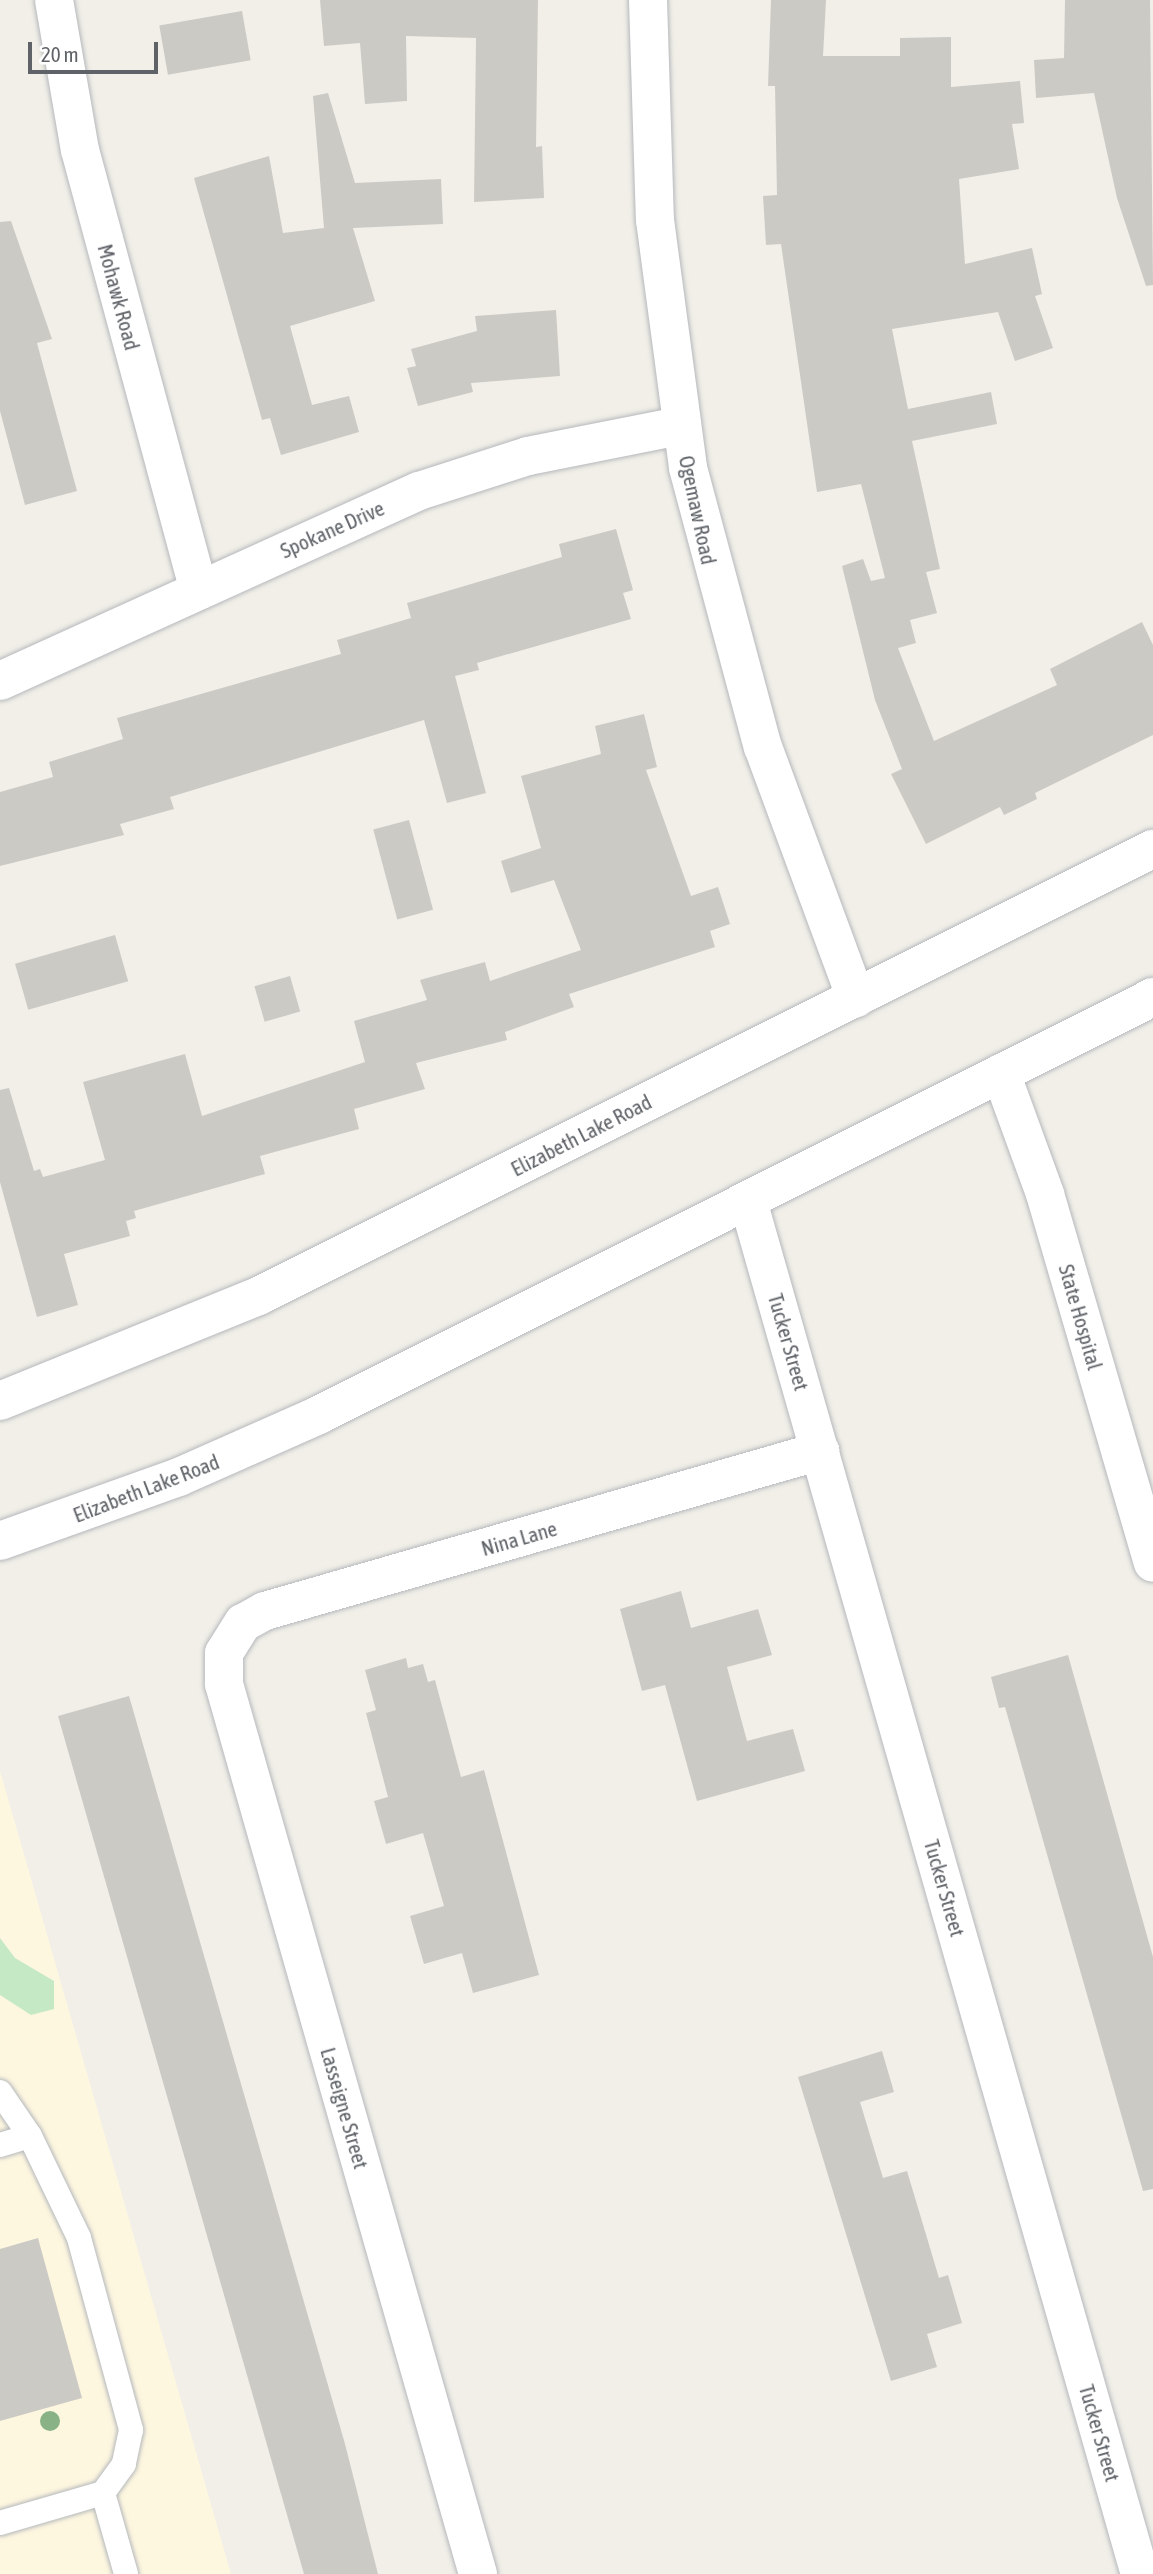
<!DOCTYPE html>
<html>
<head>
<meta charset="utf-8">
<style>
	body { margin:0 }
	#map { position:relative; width:1153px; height:2574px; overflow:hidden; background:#f1efe8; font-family:"Asap Condensed",sans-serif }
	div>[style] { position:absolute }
	.commercial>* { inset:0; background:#fef7e0 }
	.green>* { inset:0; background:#c5e8c5 }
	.building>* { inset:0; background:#cccac5; transform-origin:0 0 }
	.roads { filter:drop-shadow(0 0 2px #b5b8bc) drop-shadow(0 0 2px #b5b8bc) }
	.lane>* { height:24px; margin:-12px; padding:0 12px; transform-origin:12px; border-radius:12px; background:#fff }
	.street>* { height:38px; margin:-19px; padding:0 19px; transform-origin:19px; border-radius:19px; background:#fff }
	.secondary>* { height:38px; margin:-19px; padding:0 19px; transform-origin:19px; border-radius:19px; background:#fff }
	.trees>* { width:20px; height:20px; margin:-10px; border-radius:50%; background:#89b387 }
	span { translate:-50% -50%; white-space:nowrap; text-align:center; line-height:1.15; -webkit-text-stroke:7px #fff; paint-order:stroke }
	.street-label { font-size:21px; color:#5f6368 }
	.scale { position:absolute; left:28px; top:42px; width:130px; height:32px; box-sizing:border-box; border:4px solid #5f6368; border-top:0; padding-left:9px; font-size:21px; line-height:24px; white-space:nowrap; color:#5f6368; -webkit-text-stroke:5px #fff; paint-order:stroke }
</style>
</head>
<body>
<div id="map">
	<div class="commercial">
		<i style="clip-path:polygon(0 1771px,231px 2574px,0 2574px)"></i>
	</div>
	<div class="green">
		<i style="clip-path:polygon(0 1938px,15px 1958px,54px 1981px,54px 2009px,31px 2015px,0 1995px)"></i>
	</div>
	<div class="building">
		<i style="clip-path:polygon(320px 0,538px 0,536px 147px,542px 146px,544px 198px,474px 202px,476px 38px,406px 36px,407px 101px,365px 104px,360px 43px,324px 46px)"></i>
		<i style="clip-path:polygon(771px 0,826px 0,823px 56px,900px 56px,900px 38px,951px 37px,951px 87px,1020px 81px,1024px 123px,1012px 124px,1019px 169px,959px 179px,965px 264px,1032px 248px,1042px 294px,1035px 296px,1053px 348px,1015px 361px,998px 312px,892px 329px,908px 409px,991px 392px,997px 424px,912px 441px,940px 569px,926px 572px,937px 613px,910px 620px,916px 643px,898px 648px,934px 741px,1057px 685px,1050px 669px,1142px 622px,1153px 645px,1153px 735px,1035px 793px,1037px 799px,1004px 815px,1000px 807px,926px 844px,891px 774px,902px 769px,875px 700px,842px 566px,863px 559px,871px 581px,885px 578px,861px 484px,817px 492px,781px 244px,766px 245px,763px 196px,777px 195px,775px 86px,768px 86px)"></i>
		<i style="clip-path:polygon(1065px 0,1150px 0,1153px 285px,1146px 286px,1117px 198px,1094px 93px,1036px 98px,1034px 60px,1064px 58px)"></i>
		<i style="left:242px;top:11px;width:50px;height:84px;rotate:80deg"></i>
		<i style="clip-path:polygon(328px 93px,355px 183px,441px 179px,443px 224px,353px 228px,375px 301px,290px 326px,312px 405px,349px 396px,359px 432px,281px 455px,270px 418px,262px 420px,194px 178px,269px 156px,283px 233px,324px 228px,313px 96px)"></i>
		<i style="clip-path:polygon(11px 221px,52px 339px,37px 343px,77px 491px,25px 505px,0 411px,0 222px)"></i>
		<i style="clip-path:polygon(556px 310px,560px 376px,471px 383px,473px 392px,418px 406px,407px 368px,416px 366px,411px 349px,477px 331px,475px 316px)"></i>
		<i style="clip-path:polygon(616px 529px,633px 590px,623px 593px,631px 619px,477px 663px,479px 670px,455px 676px,486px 793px,447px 803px,424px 720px,170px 797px,174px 809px,120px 824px,124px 835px,0 866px,0 792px,53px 777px,49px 762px,123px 739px,117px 718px,341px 654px,337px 640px,411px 618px,407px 603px,562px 557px,559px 544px)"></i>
		<i style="clip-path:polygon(644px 714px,657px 767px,646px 770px,691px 896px,718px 887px,730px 924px,710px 931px,715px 947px,569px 994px,574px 1007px,505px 1032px,507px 1040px,416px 1063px,425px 1089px,354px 1109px,359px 1129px,260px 1156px,265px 1174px,134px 1211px,136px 1218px,126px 1221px,130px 1236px,64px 1254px,78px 1305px,37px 1317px,0 1182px,0 1090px,9px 1088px,34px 1171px,40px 1169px,43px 1177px,105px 1160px,83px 1082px,185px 1054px,202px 1116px,365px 1062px,354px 1021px,427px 1000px,420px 980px,485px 962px,490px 981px,581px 950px,554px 880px,511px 893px,501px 861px,541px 848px,521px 776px,601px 754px,595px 726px)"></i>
		<i style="left:409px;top:820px;width:93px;height:37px;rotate:75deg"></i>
		<i style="left:115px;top:935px;width:48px;height:104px;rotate:74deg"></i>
		<i style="left:290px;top:976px;width:37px;height:37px;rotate:74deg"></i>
		<i style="clip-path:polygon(681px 1591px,691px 1628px,758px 1609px,772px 1655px,727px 1667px,747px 1741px,793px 1729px,805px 1771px,697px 1801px,665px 1685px,642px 1691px,620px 1609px)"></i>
		<i style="clip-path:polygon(1068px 1655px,1153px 1957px,1153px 2189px,1143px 2191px,1005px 1707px,999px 1708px,991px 1677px)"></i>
		<i style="clip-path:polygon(406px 1658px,408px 1668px,423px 1664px,428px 1682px,435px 1680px,461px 1777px,484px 1770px,539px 1975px,473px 1993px,462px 1953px,424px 1964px,410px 1916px,444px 1906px,423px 1833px,386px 1844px,374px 1801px,388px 1797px,366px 1713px,376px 1710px,365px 1670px)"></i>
		<i style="clip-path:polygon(129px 1696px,345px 2444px,378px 2574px,304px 2574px,58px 1716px)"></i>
		<i style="clip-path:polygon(882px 2051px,894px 2092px,860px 2102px,883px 2178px,907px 2171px,939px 2278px,948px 2275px,962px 2323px,927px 2334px,937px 2367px,891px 2381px,798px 2077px)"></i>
		<i style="clip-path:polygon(38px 2238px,82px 2398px,0 2421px,0 2249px)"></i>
	</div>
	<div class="roads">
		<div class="lane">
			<i style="left:0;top:2092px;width:53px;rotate:55.7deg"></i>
			<i style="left:30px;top:2136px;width:113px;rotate:64.3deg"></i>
			<i style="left:79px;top:2238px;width:199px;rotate:74.8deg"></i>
			<i style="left:131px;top:2430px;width:35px;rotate:102deg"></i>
			<i style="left:124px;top:2464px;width:36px;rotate:126deg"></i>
			<i style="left:103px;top:2493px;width:107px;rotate:163.8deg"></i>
			<i style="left:0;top:2145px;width:31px;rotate:-17deg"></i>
			<i style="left:103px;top:2493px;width:84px;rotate:74.1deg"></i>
		</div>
		<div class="street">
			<i style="left:54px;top:0;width:152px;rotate:80.2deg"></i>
			<i style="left:80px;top:150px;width:456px;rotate:74.9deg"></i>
			<i style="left:648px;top:0;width:220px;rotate:88.2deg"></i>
			<i style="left:655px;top:220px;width:250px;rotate:82.4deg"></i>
			<i style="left:688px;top:468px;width:289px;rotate:75deg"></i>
			<i style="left:763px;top:747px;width:268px;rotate:69.7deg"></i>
			<i style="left:0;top:681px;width:460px;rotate:-24.4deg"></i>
			<i style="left:419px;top:491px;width:114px;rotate:-17.8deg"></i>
			<i style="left:528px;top:456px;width:155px;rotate:-11.2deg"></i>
			<i style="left:1001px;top:1073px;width:129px;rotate:70deg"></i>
			<i style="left:1045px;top:1194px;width:384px;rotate:73.7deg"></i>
			<i style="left:748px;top:1201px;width:1428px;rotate:74.07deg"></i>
			<i style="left:0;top:1401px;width:279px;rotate:-22.1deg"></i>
			<i style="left:259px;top:1296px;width:1000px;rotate:-26.57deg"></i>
			<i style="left:478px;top:2574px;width:926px;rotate:-105.93deg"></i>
			<i style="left:224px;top:1684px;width:31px;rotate:-90deg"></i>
			<i style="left:224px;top:1653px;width:36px;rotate:-58deg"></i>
			<i style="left:243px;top:1623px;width:25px;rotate:-29deg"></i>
			<i style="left:265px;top:1611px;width:578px;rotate:-16.08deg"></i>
		</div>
		<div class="secondary">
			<i style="left:0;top:1541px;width:190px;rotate:-19.7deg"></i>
			<i style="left:179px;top:1477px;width:153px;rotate:-23.9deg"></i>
			<i style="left:319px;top:1415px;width:933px;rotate:-26.62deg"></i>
		</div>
	</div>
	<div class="trees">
		<i style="left:50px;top:2421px"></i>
	</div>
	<div class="street-label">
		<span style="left:119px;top:297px;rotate:75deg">Mohawk Road</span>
		<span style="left:698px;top:510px;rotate:78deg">Ogemaw Road</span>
		<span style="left:332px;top:529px;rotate:-24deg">Spokane Drive</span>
		<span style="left:581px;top:1135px;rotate:-27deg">Elizabeth Lake Road</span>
		<span style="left:1081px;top:1317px;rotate:74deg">State Hospital</span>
		<span style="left:789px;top:1342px;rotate:74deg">Tucker Street</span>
		<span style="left:146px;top:1488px;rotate:-21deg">Elizabeth Lake Road</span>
		<span style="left:519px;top:1538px;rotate:-16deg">Nina Lane</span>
		<span style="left:945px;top:1888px;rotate:74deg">Tucker Street</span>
		<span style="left:345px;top:2108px;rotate:74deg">Lasseigne Street</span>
		<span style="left:1100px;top:2433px;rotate:74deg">Tucker Street</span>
	</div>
	<div class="scale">20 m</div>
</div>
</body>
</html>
